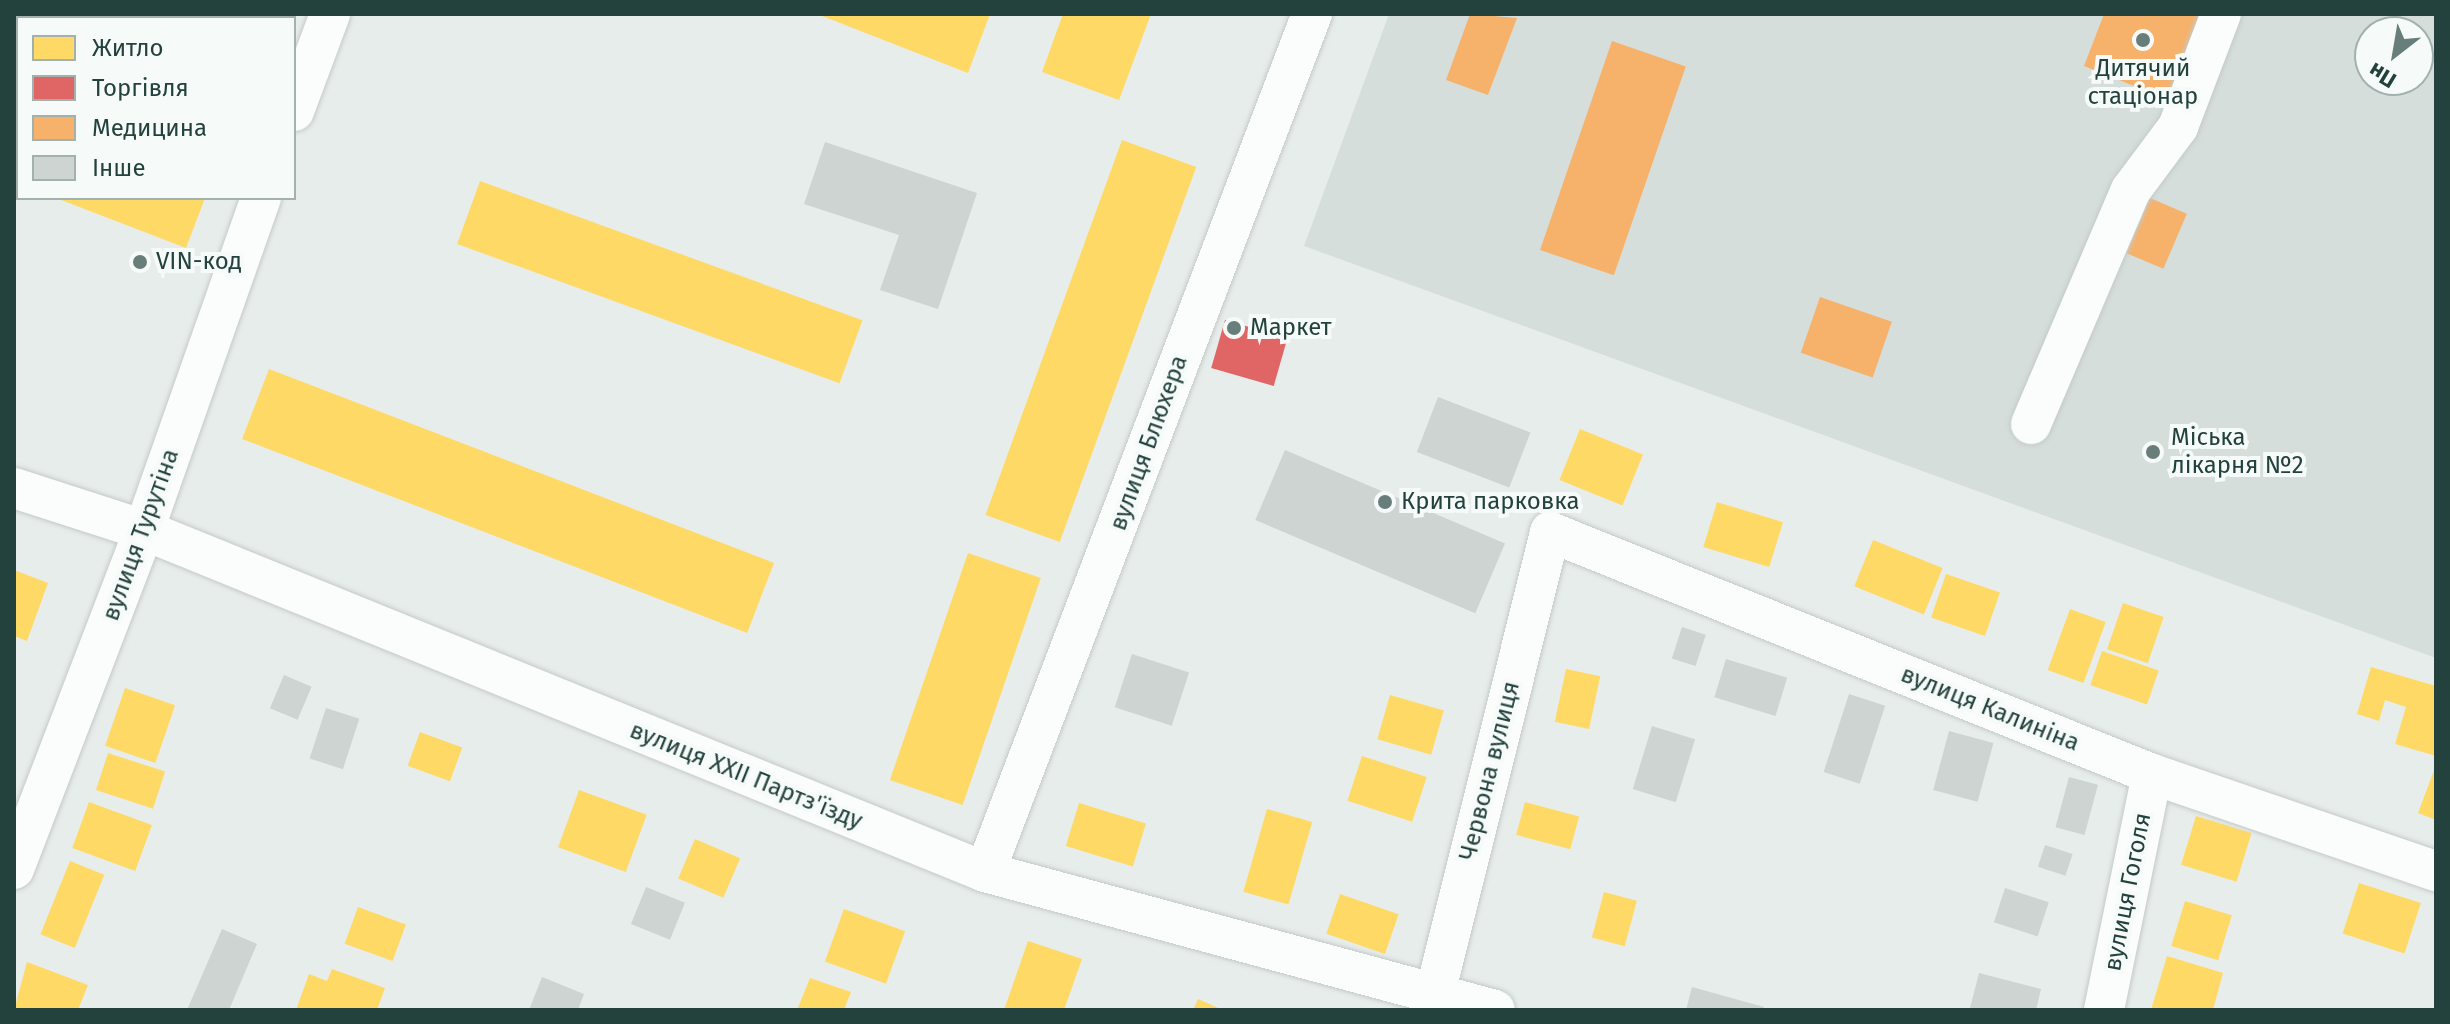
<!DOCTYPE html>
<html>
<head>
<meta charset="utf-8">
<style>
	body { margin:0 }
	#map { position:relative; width:2450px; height:1024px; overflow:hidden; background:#e7edeb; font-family:"Fira Sans",sans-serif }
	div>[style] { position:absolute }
	.built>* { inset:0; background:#d5dedb }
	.homes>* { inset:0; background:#ffd966; transform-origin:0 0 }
	.shops>* { inset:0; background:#e06666; transform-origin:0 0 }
	.health>* { inset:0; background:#f6b26b; transform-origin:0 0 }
	.building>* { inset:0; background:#ced4d2; transform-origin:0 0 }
	.roads { filter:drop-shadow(0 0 2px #c4cac8) drop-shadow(0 0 2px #c4cac8) }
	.minor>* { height:40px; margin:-20px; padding:0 20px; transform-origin:20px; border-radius:20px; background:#fbfcfc }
	.dots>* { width:22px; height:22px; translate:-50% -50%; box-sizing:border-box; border:4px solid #f6fbf9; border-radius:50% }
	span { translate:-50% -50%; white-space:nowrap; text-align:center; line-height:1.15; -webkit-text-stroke:8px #f6fbf9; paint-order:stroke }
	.poi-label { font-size:24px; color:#23423d }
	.left { translate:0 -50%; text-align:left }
	.street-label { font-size:24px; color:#23423d }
	.frame { position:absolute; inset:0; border:16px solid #23423d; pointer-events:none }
	.legend { position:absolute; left:16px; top:16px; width:280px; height:184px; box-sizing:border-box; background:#f6fbf9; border:2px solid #a2b1ae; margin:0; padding:10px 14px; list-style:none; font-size:24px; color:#23423d }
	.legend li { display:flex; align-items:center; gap:16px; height:40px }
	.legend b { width:40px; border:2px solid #a2b1ae }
	.north { position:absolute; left:2354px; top:16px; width:80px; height:80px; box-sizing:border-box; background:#f6fbf9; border:2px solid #a2b1ae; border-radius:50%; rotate:211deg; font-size:22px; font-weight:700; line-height:32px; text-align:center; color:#23423d }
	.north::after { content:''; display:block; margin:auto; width:28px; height:36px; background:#687e7a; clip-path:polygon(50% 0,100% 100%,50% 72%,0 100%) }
</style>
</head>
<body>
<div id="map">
	<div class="built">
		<i style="clip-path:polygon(14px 14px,273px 14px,18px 18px,18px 61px)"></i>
		<i style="clip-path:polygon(evenodd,1389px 14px,2436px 14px,2436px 658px,1304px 246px,1389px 14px,2370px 32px,2418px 32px,2418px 80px,2370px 80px,2370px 32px)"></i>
	</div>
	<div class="homes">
		<i style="clip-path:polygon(817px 14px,990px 14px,968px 73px)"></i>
		<i style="clip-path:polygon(1063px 14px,1151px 14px,1119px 100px,1042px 72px)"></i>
		<i style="left:14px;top:107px;width:4px;height:75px;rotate:27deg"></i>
		<i style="left:1122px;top:140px;width:79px;height:399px;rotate:20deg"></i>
		<i style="left:480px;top:181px;width:407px;height:67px;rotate:20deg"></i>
		<i style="clip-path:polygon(56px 198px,205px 198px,186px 248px)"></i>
		<i style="left:269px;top:369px;width:541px;height:75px;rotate:21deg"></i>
		<i style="left:1580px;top:429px;width:68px;height:55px;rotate:22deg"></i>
		<i style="left:1717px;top:502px;width:69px;height:47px;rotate:17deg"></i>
		<i style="left:1873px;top:540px;width:75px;height:50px;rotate:22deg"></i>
		<i style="left:968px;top:553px;width:77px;height:240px;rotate:19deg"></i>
		<i style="clip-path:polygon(14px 570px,48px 583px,27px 641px,14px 636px)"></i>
		<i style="left:1946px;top:574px;width:57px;height:46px;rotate:19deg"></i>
		<i style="left:2123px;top:603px;width:43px;height:49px;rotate:19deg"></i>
		<i style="left:2070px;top:609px;width:38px;height:65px;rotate:20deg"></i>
		<i style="left:2102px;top:651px;width:60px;height:36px;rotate:19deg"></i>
		<i style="clip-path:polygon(2371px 667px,2436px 686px,2436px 756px,2395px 744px,2406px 707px,2385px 700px,2379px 721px,2357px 714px)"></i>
		<i style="left:1566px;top:669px;width:35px;height:54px;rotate:12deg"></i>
		<i style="left:125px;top:688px;width:53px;height:61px;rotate:19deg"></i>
		<i style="left:1390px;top:695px;width:56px;height:46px;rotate:16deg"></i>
		<i style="left:420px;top:732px;width:45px;height:36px;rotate:20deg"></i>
		<i style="left:108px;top:753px;width:60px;height:39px;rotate:18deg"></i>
		<i style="left:1362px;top:756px;width:68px;height:47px;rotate:18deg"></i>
		<i style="clip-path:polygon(2436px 765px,2436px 820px,2418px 813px)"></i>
		<i style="left:579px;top:790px;width:72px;height:61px;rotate:20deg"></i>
		<i style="left:89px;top:802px;width:67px;height:49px;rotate:20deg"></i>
		<i style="left:1525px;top:802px;width:56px;height:34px;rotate:15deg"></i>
		<i style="left:1079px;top:803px;width:70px;height:45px;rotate:17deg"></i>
		<i style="left:1267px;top:809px;width:47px;height:86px;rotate:16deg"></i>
		<i style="left:2196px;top:816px;width:58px;height:51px;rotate:17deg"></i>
		<i style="left:695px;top:839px;width:49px;height:43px;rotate:23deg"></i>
		<i style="left:70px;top:861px;width:37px;height:79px;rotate:22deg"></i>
		<i style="left:2359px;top:883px;width:65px;height:53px;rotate:18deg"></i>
		<i style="left:1604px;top:892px;width:34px;height:47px;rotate:15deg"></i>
		<i style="left:1340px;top:894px;width:62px;height:42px;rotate:19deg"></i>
		<i style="left:2185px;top:901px;width:49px;height:47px;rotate:17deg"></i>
		<i style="left:358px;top:907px;width:51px;height:39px;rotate:20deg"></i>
		<i style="left:844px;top:909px;width:65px;height:56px;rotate:20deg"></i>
		<i style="clip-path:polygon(1028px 941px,1082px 959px,1064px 1010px,1004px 1010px)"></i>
		<i style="clip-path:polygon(2167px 956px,2223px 973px,2213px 1010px,2151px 1010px)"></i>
		<i style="clip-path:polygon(27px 962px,88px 985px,78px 1010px,14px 1010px)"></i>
		<i style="clip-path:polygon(332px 969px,385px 988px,377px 1010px,296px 1010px,309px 974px,327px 981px)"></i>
		<i style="clip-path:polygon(810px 978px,851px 992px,844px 1010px,797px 1010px)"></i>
		<i style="clip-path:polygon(1198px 999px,1223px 1010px,1193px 1010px)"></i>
	</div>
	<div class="shops">
		<i style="left:1225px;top:320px;width:65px;height:50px;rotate:16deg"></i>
	</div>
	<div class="health">
		<i style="clip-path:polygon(1470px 14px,1517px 18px,1488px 95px,1446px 80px)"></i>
		<i style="clip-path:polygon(2104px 14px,2203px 14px,2169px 100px,2084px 66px)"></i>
		<i style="left:1612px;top:41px;width:78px;height:221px;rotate:19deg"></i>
		<i style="left:2150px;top:198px;width:40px;height:60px;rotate:23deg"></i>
		<i style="left:1820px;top:297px;width:76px;height:59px;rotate:19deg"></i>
	</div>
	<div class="building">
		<i style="clip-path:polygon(825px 142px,977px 193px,938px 309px,880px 290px,899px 235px,804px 204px)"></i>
		<i style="left:1438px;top:397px;width:99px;height:59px;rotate:21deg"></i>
		<i style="left:1285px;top:450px;width:239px;height:76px;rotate:23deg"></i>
		<i style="left:1682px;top:627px;width:25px;height:33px;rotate:18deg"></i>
		<i style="left:1132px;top:654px;width:60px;height:56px;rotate:18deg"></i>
		<i style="left:1726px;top:659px;width:64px;height:40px;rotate:17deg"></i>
		<i style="left:284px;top:675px;width:30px;height:36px;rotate:23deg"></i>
		<i style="left:1849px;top:694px;width:38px;height:82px;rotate:18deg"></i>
		<i style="left:326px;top:708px;width:35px;height:53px;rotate:18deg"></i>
		<i style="left:1652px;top:726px;width:45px;height:66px;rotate:17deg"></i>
		<i style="left:1949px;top:731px;width:46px;height:61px;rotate:15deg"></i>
		<i style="left:2069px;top:777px;width:30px;height:52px;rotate:15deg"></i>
		<i style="left:2045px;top:845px;width:29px;height:23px;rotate:18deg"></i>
		<i style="left:646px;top:887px;width:42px;height:40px;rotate:22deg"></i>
		<i style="left:2005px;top:888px;width:46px;height:36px;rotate:18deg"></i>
		<i style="clip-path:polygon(222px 929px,257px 944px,229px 1010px,187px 1010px)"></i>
		<i style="clip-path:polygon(1979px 973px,2041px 989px,2036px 1010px,1970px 1008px)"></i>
		<i style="clip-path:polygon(542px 977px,584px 994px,578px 1010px,529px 1010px)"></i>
		<i style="clip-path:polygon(1692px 987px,1764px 1007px,1763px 1010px,1686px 1010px)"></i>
	</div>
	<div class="roads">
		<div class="minor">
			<i style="left:294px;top:111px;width:103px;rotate:-69.6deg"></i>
			<i style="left:2031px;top:424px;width:254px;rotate:-66.9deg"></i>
			<i style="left:2131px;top:190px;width:79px;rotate:-53.3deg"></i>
			<i style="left:2178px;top:127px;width:121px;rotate:-69.2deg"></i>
			<i style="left:14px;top:488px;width:137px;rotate:17.9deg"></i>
			<i style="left:144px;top:530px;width:908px;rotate:22.13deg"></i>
			<i style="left:985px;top:872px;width:528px;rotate:15.14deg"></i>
			<i style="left:14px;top:869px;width:363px;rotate:-69deg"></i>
			<i style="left:144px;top:530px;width:352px;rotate:-70.6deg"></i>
			<i style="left:985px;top:872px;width:918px;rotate:-69.14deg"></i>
			<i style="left:1431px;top:1010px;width:493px;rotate:-76deg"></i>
			<i style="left:1550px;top:532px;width:649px;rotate:21.9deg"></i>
			<i style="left:2152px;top:774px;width:300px;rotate:18.9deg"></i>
			<i style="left:2104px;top:1010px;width:241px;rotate:-78.5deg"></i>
		</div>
	</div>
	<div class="dots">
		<i style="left:2143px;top:40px;background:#687e7a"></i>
		<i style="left:140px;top:262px;background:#687e7a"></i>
		<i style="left:1234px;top:328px;background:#687e7a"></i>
		<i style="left:2153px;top:452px;background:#687e7a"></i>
		<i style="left:1385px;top:502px;background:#687e7a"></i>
	</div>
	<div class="poi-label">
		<span style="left:2143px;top:83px">Дитячий<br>стаціонар</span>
		<span class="left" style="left:156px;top:262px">VIN-код</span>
		<span class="left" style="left:1250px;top:328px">Маркет</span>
		<span class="left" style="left:2171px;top:452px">Міська<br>лікарня №2</span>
		<span class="left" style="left:1401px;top:502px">Крита парковка</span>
	</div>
	<div class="street-label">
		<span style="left:1149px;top:443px;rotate:-70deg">вулиця Блюхера</span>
		<span style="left:141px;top:535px;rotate:-70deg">вулиця Турутіна</span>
		<span style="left:1990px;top:709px;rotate:22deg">вулиця Калиніна</span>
		<span style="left:1490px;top:771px;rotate:-76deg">Червона вулиця</span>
		<span style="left:746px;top:776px;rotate:22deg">вулиця XXII Партз'їзду</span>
		<span style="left:2128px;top:892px;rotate:-79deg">вулиця Гоголя</span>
	</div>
	<div class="frame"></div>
	<ul class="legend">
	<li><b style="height:22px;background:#ffd966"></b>Житло</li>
	<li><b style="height:22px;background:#e06666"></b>Торгівля</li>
	<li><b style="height:22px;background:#f6b26b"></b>Медицина</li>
	<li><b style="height:22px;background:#ced4d2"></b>Інше</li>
	</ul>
	<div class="north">Пн</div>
</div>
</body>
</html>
